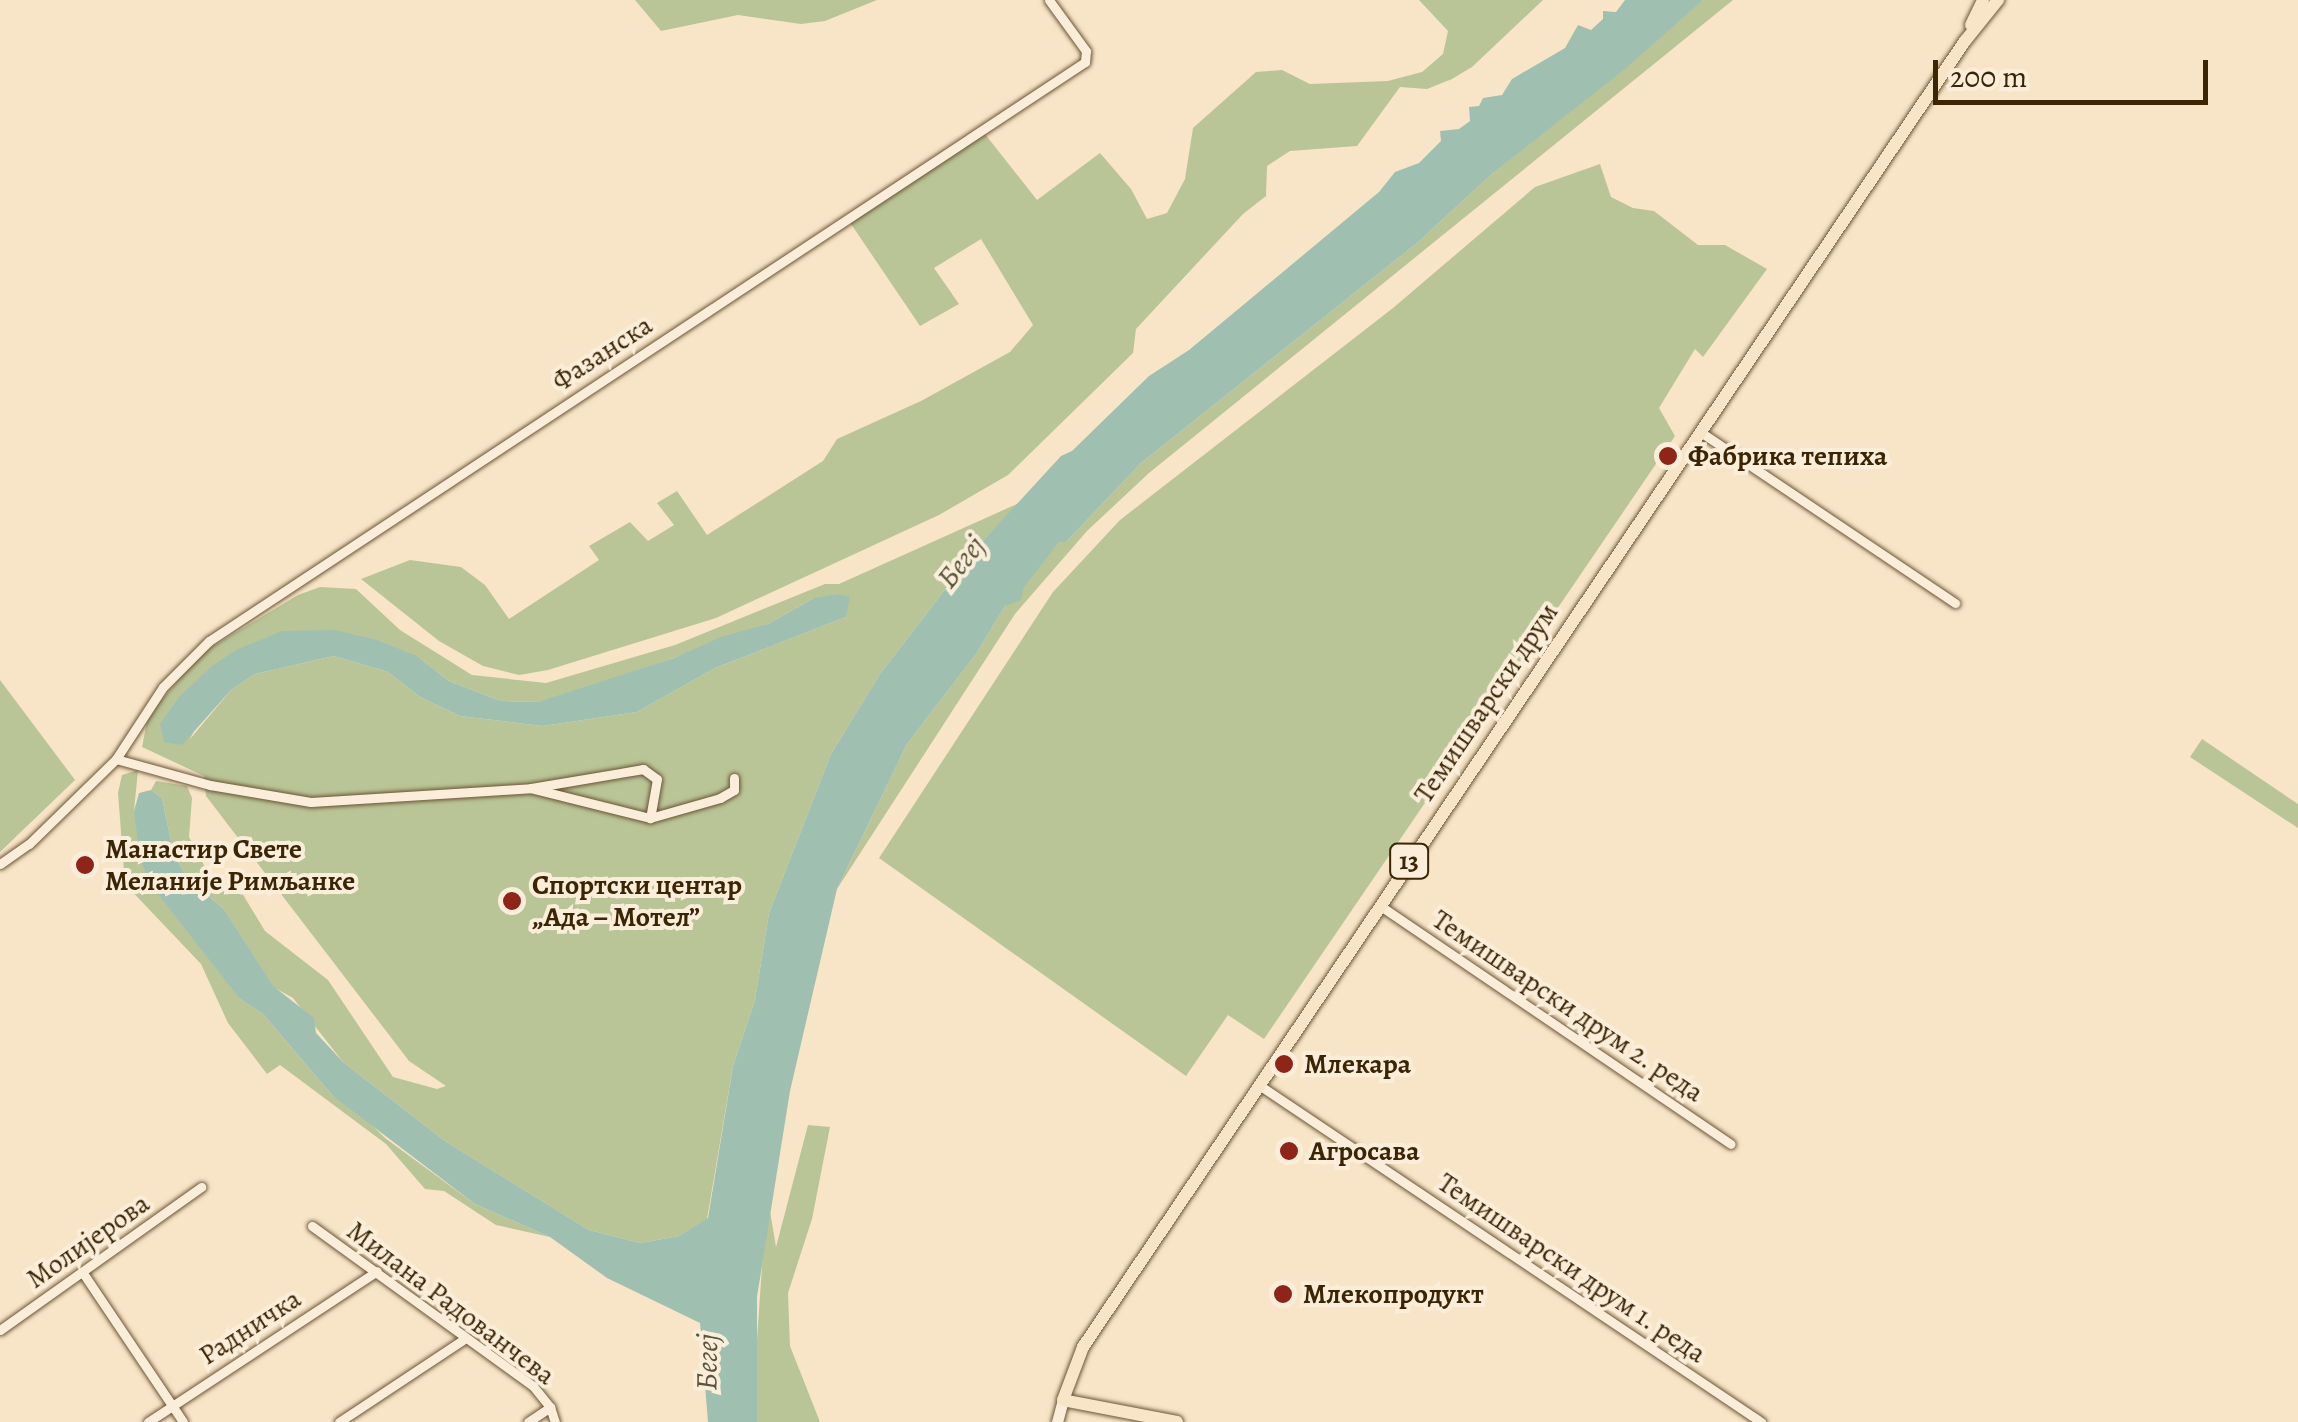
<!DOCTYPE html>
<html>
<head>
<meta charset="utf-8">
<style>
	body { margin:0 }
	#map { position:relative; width:2298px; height:1422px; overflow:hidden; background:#f8e5c7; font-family:Alegreya,serif }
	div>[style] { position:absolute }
	.green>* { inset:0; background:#bac597 }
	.water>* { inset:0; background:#9fc0b0 }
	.roads { filter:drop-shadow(0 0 2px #6b5536) drop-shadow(0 0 2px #6b5536) }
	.street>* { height:9px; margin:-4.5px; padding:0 4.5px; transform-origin:4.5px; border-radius:4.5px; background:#faeedb }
	.secondary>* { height:11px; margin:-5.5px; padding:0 5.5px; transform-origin:5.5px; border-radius:5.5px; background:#faeedb }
	.primary>* { height:12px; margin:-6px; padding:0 6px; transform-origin:6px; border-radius:6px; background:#f8e5c7 }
	.dots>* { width:28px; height:28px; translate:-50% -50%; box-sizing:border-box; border:5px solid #faeedb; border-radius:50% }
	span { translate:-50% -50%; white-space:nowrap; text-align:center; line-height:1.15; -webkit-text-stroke:8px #faeedb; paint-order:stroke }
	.shield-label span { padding:2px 8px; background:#faeedb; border:2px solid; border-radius:8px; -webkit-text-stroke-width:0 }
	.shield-label { font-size:25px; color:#3c2505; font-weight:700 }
	.street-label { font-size:28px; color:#3c2505 }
	.poi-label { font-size:28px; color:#3c2505; font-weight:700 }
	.left { translate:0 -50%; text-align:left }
	.water-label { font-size:30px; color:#5a5438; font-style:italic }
	.scale { position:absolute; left:1933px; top:60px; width:275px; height:45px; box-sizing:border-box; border:5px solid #3c2505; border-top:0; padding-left:12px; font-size:30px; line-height:35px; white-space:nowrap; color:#3c2505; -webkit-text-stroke:8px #faeedb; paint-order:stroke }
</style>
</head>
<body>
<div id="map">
	<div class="green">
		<i style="clip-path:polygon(635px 0,877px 0,825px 21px,801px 24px,738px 15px,661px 31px)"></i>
		<i style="clip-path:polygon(1419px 0,1543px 0,1472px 67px,1452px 79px,1427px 89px,1400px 87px,1357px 146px,1290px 151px,1267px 166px,1266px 196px,1243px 214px,1136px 329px,1133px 353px,1008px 475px,939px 515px,716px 618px,548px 670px,519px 675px,483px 666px,439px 641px,361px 579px,410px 560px,461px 567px,485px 585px,509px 619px,599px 560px,589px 546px,630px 522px,648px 541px,674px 525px,657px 503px,677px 491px,707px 535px,823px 461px,837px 439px,921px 401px,1010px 352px,1033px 325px,981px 239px,934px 268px,959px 304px,920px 326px,849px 221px,985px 134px,1037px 200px,1100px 153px,1131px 189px,1147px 219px,1167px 213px,1185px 179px,1193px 128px,1256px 72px,1282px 70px,1310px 84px,1388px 81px,1422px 72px,1443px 54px,1448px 31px)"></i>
		<i style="clip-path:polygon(1703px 0,1733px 0,1149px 473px,1087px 531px,1015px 614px,837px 889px,907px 744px,976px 654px,1005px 606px,1059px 542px,1066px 542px,1141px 463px,1417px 243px,1493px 173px)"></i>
		<i style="clip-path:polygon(1600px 164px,1611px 197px,1633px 208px,1654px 211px,1698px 245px,1725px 245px,1767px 269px,1703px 357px,1695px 349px,1659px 408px,1675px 436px,1264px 1039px,1228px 1015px,1186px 1076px,879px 858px,1053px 592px,1120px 520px,1393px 308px,1535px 187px)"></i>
		<i style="clip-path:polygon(evenodd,1019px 503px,980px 544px,880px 674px,831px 754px,769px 913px,755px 1000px,733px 1066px,707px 1219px,679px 1236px,640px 1243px,589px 1230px,445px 1141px,343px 1062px,293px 998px,273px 987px,224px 909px,189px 880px,174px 855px,162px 798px,151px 790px,156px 781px,187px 786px,192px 798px,189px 837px,214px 884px,242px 893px,265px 931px,328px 980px,393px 1077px,437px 1089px,446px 1086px,409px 1061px,206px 796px,204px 776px,142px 747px,148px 716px,200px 654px,298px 595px,320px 587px,356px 589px,400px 630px,472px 675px,546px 683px,675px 645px,825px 584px,839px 584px,1019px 503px,814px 598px,846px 617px,715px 668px,637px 712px,543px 726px,460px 716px,420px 697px,388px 672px,334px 656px,255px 674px,231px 690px,190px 739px,236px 650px,417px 656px,449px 681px,480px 693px,501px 701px,538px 702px,576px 693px,768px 624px,814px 598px)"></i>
		<i style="clip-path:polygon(0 680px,75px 780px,0 852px)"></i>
		<i style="clip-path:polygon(2202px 739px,2298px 804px,2298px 828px,2190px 757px)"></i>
		<i style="clip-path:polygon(138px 770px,134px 811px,240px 999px,263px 1014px,333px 1096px,360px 1113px,385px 1138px,475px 1204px,550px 1237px,496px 1225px,444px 1191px,425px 1189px,386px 1144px,280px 1065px,267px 1074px,228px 1023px,201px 964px,125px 884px,118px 793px,122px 775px)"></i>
		<i style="clip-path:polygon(808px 1125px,830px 1127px,812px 1219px,788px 1293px,790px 1346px,820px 1422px,757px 1422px,754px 1384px,763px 1251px,770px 1211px,776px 1247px)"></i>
	</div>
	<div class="water">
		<i style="clip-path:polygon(1625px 0,1703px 0,1625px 69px,1493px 173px,1417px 243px,1141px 463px,1066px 542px,1059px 542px,1024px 587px,1021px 600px,1005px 606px,976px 654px,907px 744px,837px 889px,790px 1091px,757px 1297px,757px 1422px,708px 1422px,700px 1323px,607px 1278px,550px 1237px,475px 1204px,333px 1096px,263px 1014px,240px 999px,150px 884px,140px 858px,134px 811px,139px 793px,151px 790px,162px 798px,174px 855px,189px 880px,224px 909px,273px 986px,314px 1018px,316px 1033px,343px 1062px,445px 1141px,589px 1230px,640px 1243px,679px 1236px,708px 1218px,733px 1066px,755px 1000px,769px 913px,831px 754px,880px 674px,980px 544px,1061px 456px,1072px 451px,1149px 376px,1189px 350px,1379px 192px,1395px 172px,1419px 163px,1441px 141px,1440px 131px,1459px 129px,1470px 121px,1469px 107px,1479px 106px,1483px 98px,1502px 95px,1512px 79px,1565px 48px,1578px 25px,1591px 30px,1603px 19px,1603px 11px,1616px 12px)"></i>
		<i style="clip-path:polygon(838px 594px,850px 597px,846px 617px,715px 668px,637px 712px,543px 726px,460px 716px,420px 697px,388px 672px,334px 656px,255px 674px,231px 690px,182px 745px,164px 742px,160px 724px,180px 696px,212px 666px,236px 650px,282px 631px,335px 630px,377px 640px,417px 656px,449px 681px,480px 693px,501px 701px,538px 702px,674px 658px,721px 637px,768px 624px,814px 598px)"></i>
	</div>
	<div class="roads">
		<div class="street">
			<i style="left:1702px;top:433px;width:305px;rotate:33.9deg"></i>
			<i style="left:116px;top:759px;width:98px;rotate:15.5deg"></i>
			<i style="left:210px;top:785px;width:102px;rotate:9.6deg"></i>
			<i style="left:311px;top:802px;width:220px;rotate:-3.6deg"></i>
			<i style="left:531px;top:788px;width:114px;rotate:-9.6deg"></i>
			<i style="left:643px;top:769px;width:17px;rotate:36deg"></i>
			<i style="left:657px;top:779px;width:40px;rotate:100deg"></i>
			<i style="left:650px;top:818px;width:123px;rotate:-165.9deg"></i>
			<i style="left:650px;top:818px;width:73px;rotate:-15.9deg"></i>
			<i style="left:720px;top:798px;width:16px;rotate:-30deg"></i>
			<i style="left:734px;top:790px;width:12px;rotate:-90deg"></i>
			<i style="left:0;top:864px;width:35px;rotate:-35deg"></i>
			<i style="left:29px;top:844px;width:122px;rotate:-44.3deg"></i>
			<i style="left:116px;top:759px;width:86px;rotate:-56.9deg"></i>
			<i style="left:163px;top:687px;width:65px;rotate:-45deg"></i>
			<i style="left:209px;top:641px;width:1050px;rotate:-33.46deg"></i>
			<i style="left:1085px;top:62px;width:11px;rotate:-85deg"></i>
			<i style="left:1086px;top:51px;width:63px;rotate:-126deg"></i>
			<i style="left:1379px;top:905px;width:425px;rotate:34.2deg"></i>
			<i style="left:1259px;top:1085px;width:605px;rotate:33.87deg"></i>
			<i style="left:312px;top:1226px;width:273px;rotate:35.9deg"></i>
			<i style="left:533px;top:1386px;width:27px;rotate:51deg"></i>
			<i style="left:550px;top:1407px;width:16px;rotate:72deg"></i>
			<i style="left:83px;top:1273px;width:179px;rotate:56.1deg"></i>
			<i style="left:0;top:1330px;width:247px;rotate:-35.4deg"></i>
			<i style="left:148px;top:1422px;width:274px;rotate:-33.4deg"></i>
			<i style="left:339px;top:1422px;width:152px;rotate:-33.5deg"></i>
			<i style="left:528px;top:1422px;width:27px;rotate:-34deg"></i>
		</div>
		<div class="secondary">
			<i style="left:1057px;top:1422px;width:23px;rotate:-75deg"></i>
		</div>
		<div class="primary">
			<i style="left:1971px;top:25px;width:28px;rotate:-64deg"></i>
			<i style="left:1177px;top:1422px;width:116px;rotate:-169.1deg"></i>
			<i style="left:1063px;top:1400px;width:57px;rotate:-69.3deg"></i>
			<i style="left:1083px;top:1347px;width:1576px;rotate:-55.97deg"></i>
			<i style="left:1965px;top:41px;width:53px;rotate:-51.2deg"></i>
		</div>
	</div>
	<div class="dots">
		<i style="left:1668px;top:456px;background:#8f2418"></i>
		<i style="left:85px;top:865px;background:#8f2418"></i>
		<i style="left:512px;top:901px;background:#8f2418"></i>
		<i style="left:1284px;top:1064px;background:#8f2418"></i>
		<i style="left:1289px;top:1151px;background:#8f2418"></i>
		<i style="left:1283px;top:1294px;background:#8f2418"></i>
	</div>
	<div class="shield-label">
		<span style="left:1409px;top:861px">13</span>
	</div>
	<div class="street-label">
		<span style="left:602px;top:353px;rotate:-33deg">Фазанска</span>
		<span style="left:1486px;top:703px;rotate:-56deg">Темишварски друм</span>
		<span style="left:1568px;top:1006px;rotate:34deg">Темишварски друм 2. реда</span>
		<span style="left:88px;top:1241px;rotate:-35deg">Молијерова</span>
		<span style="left:1572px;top:1268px;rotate:34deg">Темишварски друм 1. реда</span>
		<span style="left:451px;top:1303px;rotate:37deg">Милана Радованчева</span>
		<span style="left:250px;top:1327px;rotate:-33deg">Радничка</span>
	</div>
	<div class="poi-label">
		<span class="left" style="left:1688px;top:456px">Фабрика тепиха</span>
		<span class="left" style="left:105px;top:865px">Манастир Свете<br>Меланије Римљанке</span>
		<span class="left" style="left:532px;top:901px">Спортски центар<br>„Ада – Мотел”</span>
		<span class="left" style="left:1304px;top:1064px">Млекара</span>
		<span class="left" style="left:1309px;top:1151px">Агросава</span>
		<span class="left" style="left:1303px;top:1294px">Млекопродукт</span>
	</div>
	<div class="water-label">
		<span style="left:961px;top:562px;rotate:-51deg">Бегеј</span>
		<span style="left:707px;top:1362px;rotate:-89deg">Бегеј</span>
	</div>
	<div class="scale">200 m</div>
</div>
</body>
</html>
